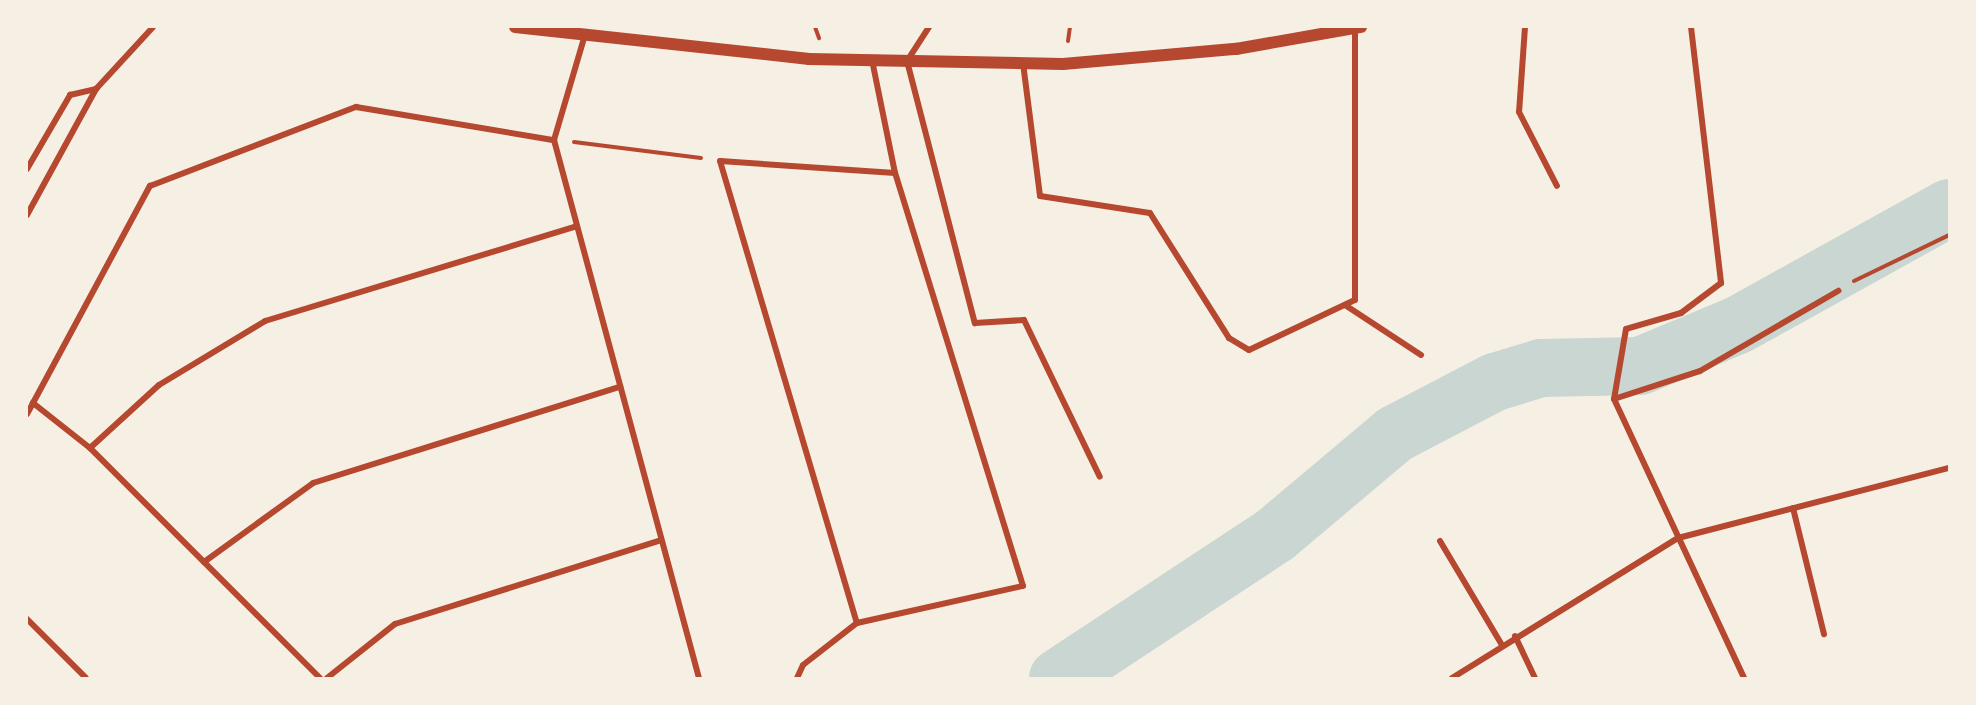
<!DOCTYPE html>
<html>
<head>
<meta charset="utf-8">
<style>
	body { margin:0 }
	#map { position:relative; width:1976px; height:705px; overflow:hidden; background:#f6efe4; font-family:"Sofia Sans Condensed",sans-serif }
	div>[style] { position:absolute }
	.river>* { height:58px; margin:-29px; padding:0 29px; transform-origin:29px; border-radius:29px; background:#c9d6d2 }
	.path>* { height:4px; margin:-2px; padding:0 2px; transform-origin:2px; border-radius:2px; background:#b5482f }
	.minor>* { height:6px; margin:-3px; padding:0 3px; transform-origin:3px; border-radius:3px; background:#b5482f }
	.secondary>* { height:12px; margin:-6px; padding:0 6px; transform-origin:6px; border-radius:6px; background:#b5482f }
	span { translate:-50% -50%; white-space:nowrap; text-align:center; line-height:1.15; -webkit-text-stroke:5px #f6efe4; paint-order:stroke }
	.frame { position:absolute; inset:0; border:28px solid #f6efe4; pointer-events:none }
</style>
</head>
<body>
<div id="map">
	<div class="river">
		<i style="left:1058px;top:678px;width:260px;rotate:-33.4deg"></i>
		<i style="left:1275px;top:535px;width:157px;rotate:-40.1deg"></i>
		<i style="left:1395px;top:434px;width:113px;rotate:-27.5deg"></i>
		<i style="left:1495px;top:382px;width:48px;rotate:-16.9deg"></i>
		<i style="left:1541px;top:368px;width:99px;rotate:-1.2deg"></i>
		<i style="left:1640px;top:366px;width:106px;rotate:-22.7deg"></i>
		<i style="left:1738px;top:325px;width:241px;rotate:-29deg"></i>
	</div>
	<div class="path">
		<i style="left:815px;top:27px;width:12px;rotate:70deg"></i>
		<i style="left:1068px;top:41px;width:14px;rotate:-82deg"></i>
		<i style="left:574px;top:142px;width:128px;rotate:7.2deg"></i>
		<i style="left:1854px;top:281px;width:106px;rotate:-25.8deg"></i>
	</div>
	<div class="minor">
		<i style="left:929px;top:27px;width:40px;rotate:122.9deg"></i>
		<i style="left:907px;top:61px;width:271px;rotate:75.5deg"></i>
		<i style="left:975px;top:323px;width:49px;rotate:-3.5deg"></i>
		<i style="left:1024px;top:320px;width:174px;rotate:64.2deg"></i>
		<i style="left:1525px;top:27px;width:85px;rotate:94deg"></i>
		<i style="left:1519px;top:112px;width:83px;rotate:62.8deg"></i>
		<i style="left:1691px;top:27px;width:258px;rotate:83.3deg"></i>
		<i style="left:1721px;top:283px;width:50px;rotate:143.1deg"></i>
		<i style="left:1681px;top:313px;width:57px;rotate:163.8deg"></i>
		<i style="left:1626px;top:329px;width:71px;rotate:99.7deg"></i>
		<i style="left:1614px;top:399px;width:308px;rotate:65deg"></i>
		<i style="left:872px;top:60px;width:115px;rotate:78.5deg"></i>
		<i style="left:1023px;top:63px;width:134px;rotate:82.7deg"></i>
		<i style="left:1040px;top:196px;width:111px;rotate:8.8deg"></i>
		<i style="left:1150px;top:213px;width:148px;rotate:57.7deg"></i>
		<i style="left:1229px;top:338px;width:23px;rotate:31deg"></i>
		<i style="left:1249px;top:350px;width:117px;rotate:-25.3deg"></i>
		<i style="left:1355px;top:300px;width:272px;rotate:-90deg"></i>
		<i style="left:554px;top:140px;width:106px;rotate:-73.6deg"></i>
		<i style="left:27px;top:169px;width:86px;rotate:-59.8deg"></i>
		<i style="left:70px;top:95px;width:27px;rotate:-13deg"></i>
		<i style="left:27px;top:215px;width:144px;rotate:-61.3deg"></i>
		<i style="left:96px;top:89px;width:84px;rotate:-47.4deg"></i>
		<i style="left:1345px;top:305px;width:91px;rotate:33.3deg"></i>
		<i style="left:1614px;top:399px;width:90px;rotate:-18deg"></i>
		<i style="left:1700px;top:371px;width:160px;rotate:-30.1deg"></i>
		<i style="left:27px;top:414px;width:13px;rotate:-61deg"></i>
		<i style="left:90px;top:448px;width:93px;rotate:-42.4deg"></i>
		<i style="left:159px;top:385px;width:124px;rotate:-31.1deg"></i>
		<i style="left:265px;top:321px;width:326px;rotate:-16.9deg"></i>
		<i style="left:1793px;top:508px;width:130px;rotate:76.2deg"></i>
		<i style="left:1440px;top:541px;width:121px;rotate:59.2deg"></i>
		<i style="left:204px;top:562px;width:135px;rotate:-35.9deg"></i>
		<i style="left:313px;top:483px;width:322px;rotate:-17.4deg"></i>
		<i style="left:27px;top:619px;width:83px;rotate:45deg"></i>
		<i style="left:1515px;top:636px;width:47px;rotate:64.5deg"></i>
		<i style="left:320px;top:678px;width:325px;rotate:-135deg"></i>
		<i style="left:90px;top:448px;width:73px;rotate:-141.7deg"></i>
		<i style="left:33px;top:403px;width:247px;rotate:-61.7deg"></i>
		<i style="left:150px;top:186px;width:221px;rotate:-21deg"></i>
		<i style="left:356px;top:107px;width:201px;rotate:9.5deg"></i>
		<i style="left:554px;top:140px;width:557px;rotate:74.92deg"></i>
		<i style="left:327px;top:678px;width:87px;rotate:-38.5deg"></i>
		<i style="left:395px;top:624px;width:279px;rotate:-17.5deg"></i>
		<i style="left:797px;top:678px;width:14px;rotate:-65deg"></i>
		<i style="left:803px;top:665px;width:68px;rotate:-37.9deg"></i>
		<i style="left:857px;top:623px;width:170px;rotate:-12.6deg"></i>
		<i style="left:1023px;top:586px;width:432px;rotate:-107.2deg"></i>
		<i style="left:895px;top:173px;width:175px;rotate:-176.1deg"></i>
		<i style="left:720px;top:161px;width:482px;rotate:73.5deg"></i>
		<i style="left:1452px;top:678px;width:266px;rotate:-31.8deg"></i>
		<i style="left:1678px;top:538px;width:280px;rotate:-14.5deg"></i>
	</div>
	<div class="secondary">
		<i style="left:515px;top:27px;width:296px;rotate:6.2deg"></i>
		<i style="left:809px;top:59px;width:254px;rotate:1.1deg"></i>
		<i style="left:1063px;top:64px;width:174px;rotate:-5deg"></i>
		<i style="left:1236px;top:49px;width:127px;rotate:-10deg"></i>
	</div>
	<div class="frame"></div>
</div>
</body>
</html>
